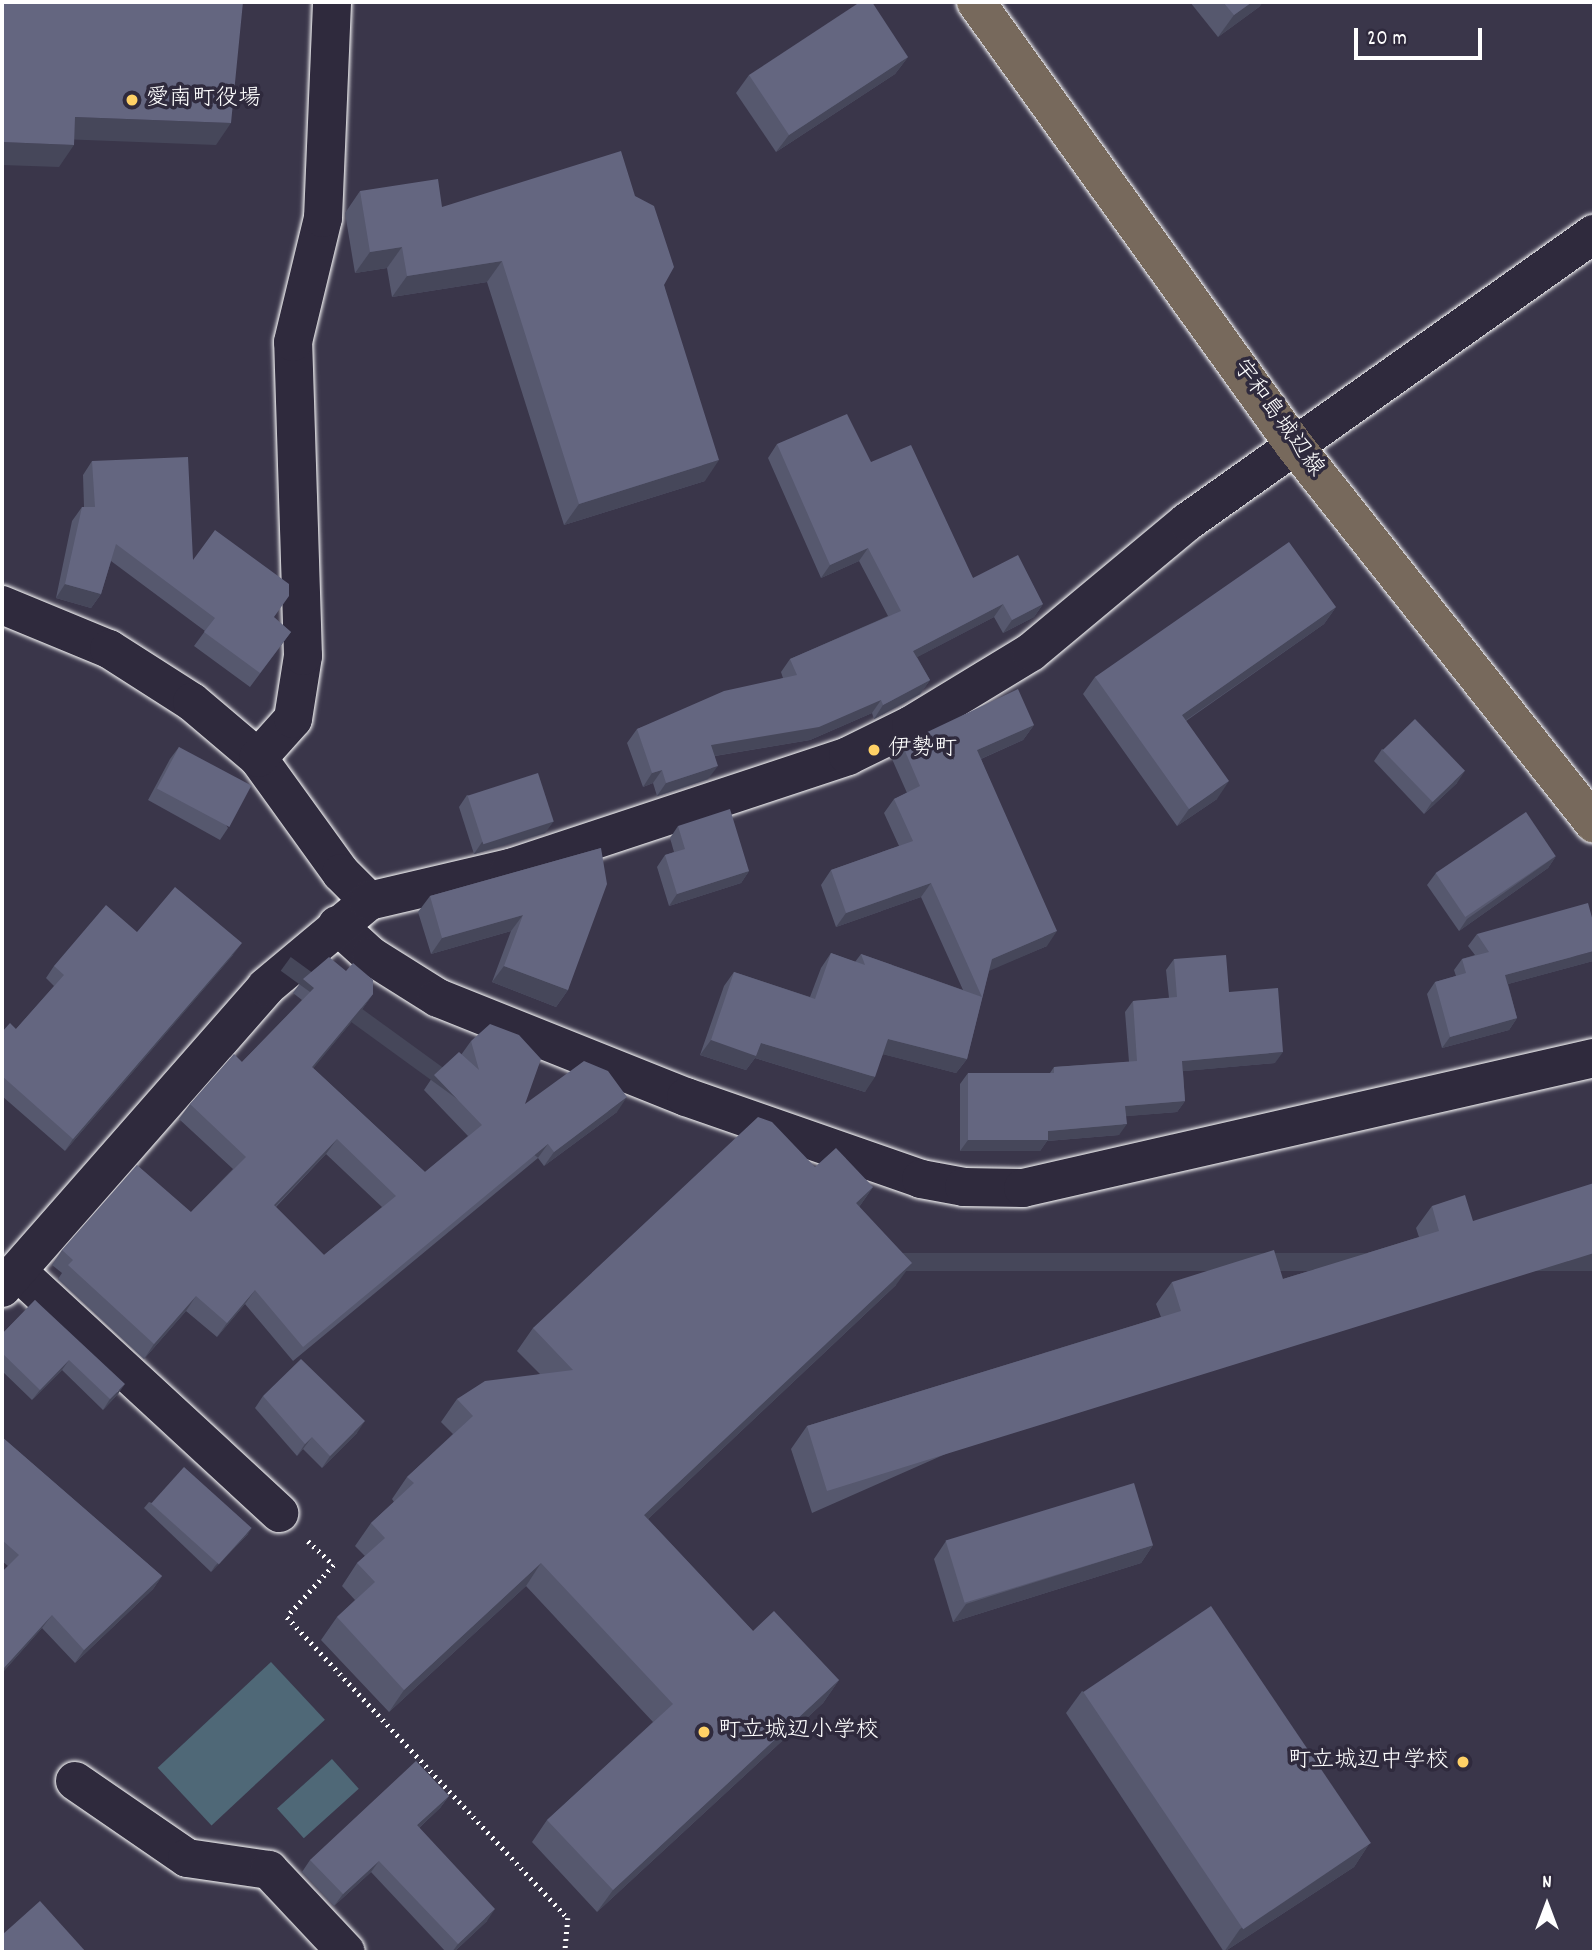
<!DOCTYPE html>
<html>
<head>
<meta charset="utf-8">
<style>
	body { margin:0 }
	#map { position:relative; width:1596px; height:1954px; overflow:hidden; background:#3a364a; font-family:Dekko,"Klee One",sans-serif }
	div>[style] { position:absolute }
	.water>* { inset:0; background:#4f6877; transform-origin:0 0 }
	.path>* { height:4.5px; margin-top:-2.25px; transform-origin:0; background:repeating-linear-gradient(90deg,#fff 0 2px,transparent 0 7px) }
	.roads { filter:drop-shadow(0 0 2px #fff) drop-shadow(0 0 2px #fff) }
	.minor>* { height:38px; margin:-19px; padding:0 19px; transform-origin:19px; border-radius:19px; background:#2f2a3d }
	.major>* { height:38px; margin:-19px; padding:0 19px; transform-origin:19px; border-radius:19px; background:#77695c }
	.wall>* { inset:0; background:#56586e }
	.shaded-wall>* { inset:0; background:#46475a; transform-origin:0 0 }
	.building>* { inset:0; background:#646680; transform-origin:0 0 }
	.dots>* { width:19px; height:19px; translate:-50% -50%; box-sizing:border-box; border:4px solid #2f2a3d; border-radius:50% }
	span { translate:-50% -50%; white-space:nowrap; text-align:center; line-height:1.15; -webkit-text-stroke:7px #2f2a3d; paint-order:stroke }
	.poi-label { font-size:23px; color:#fff }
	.left { translate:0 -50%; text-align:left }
	.right { translate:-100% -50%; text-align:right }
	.street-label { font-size:23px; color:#fff }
	.frame { position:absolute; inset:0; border:4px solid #fff; pointer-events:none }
	.north { position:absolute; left:1512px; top:1870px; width:70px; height:70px; -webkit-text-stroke:5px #2f2a3d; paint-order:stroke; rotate:0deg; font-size:19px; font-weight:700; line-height:28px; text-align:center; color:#fff }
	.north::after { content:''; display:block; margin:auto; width:24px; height:32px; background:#fff; clip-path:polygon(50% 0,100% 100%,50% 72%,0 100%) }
	.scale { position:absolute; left:1354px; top:28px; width:128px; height:32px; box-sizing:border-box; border:4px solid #fff; border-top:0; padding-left:9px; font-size:21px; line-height:24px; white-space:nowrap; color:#fff; -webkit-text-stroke:5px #2f2a3d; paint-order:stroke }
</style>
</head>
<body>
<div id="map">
	<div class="water">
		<i style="left:271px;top:1662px;width:79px;height:155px;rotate:47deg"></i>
		<i style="left:332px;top:1759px;width:40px;height:74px;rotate:48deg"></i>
	</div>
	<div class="path">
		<i style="left:308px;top:1541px;width:35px;rotate:43deg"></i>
		<i style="left:334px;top:1565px;width:70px;rotate:132.1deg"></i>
		<i style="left:287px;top:1617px;width:412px;rotate:47deg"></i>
		<i style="left:568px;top:1918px;width:34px;rotate:95deg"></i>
	</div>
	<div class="roads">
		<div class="minor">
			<i style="left:2px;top:605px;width:116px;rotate:22.4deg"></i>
			<i style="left:109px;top:649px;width:98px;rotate:32.6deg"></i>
			<i style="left:192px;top:702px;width:87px;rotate:40.3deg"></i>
			<i style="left:258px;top:758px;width:142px;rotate:54.2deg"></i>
			<i style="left:341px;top:873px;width:40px;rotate:45deg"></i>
			<i style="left:258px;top:758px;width:52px;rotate:-48.1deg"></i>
			<i style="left:293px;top:719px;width:64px;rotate:-81deg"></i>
			<i style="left:303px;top:656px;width:314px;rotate:-91.8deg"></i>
			<i style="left:293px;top:342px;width:128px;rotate:-76.4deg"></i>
			<i style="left:323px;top:218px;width:216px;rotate:-87.6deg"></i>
			<i style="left:337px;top:925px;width:46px;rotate:42.4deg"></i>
			<i style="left:371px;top:956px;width:79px;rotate:32.1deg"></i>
			<i style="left:438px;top:998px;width:267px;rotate:21.8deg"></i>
			<i style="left:686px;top:1097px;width:249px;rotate:19.2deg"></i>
			<i style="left:921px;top:1179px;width:44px;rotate:10.5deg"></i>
			<i style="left:964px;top:1187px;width:59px;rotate:1deg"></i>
			<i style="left:1023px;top:1188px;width:586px;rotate:-12.83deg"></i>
			<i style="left:17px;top:1271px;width:357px;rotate:42.7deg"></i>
			<i style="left:2px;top:1288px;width:400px;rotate:-48.7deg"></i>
			<i style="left:266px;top:987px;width:134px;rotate:-39.9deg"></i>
			<i style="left:369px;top:901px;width:145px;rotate:-13.2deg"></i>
			<i style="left:510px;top:868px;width:356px;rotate:-18.3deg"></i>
			<i style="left:848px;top:756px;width:70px;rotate:-26.2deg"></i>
			<i style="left:911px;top:725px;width:140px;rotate:-31.3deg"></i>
			<i style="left:1031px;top:652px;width:203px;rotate:-39.8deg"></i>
			<i style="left:1187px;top:522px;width:499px;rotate:-35.3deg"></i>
			<i style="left:75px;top:1781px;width:136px;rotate:34.5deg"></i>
			<i style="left:187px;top:1858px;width:83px;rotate:8.3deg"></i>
			<i style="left:269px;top:1870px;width:112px;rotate:46.8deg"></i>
		</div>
		<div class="major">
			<i style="left:976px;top:2px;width:545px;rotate:54.33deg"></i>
			<i style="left:1294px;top:445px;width:483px;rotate:51.6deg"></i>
		</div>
	</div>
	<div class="wall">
		<i style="clip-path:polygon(1190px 2px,1263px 2px,1259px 7px,1218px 37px)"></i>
		<i style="clip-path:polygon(908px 57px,895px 74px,776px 152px,736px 93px,749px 75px)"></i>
		<i style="clip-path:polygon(360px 191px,442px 207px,664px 285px,705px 481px,564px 525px,487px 282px,392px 297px,387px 268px,355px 273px,345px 213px)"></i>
		<i style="clip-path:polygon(777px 444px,871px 462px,973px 578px,1043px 604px,1034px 617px,1003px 633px,994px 617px,917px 657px,930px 680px,920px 694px,874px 719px,872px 713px,810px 740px,715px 756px,708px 779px,657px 796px,653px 783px,643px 787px,627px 743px,637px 729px,783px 678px,781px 672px,790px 659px,888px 616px,859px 561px,821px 578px,768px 458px)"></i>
		<i style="clip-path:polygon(92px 461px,193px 560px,274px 618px,291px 632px,250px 687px,194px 646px,205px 631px,111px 561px,101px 594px,91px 608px,56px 598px,72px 521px,82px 507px,84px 507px,83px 475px)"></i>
		<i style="clip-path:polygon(1336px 607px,1324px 624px,1186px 721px,1217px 799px,1177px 826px,1083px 694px,1095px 677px)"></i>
		<i style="clip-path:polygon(1034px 725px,1023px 740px,981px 759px,1047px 946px,989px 970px,967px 1059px,956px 1073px,883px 1054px,865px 1092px,755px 1058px,746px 1070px,700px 1055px,724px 986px,734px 972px,810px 997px,821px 968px,831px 953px,855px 962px,861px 954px,963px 990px,921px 897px,836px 927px,821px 885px,831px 870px,899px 846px,884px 813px,894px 799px,907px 793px,892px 759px,902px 744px)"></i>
		<i style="clip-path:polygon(179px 747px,228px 828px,220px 840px,148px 800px,170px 759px)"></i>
		<i style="clip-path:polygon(1382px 749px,1457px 783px,1424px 814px,1374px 761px)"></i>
		<i style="clip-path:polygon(467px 795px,545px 833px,474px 854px,459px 807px)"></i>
		<i style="clip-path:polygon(678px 826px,749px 871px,741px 883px,669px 906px,657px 867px,665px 855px,674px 852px,670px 838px)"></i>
		<i style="clip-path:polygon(601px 848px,568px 990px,556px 1007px,492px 982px,511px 931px,431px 954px,418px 912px,430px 896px)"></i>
		<i style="clip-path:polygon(1556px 856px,1548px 868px,1459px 931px,1427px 885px,1436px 873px)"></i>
		<i style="clip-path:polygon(137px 932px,233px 955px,65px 1151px,2px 1096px,2px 1032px,16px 1029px,54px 986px,46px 978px,54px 966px)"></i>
		<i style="clip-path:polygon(1477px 934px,1593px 961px,1508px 984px,1517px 1018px,1509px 1030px,1442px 1048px,1427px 994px,1435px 982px,1456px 976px,1454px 970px,1462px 959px,1475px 955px,1468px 946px)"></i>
		<i style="clip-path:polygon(1174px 959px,1229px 992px,1275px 1063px,1183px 1071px,1185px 1101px,1177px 1112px,1126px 1116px,1119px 1135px,1047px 1141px,1040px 1151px,960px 1151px,960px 1084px,968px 1073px,1050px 1073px,1054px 1067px,1129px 1062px,1125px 1012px,1133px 1001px,1169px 998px,1166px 970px)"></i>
		<i style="clip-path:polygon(evenodd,303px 979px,373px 994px,363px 1008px,313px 1068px,425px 1172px,468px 1136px,424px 1090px,434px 1075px,461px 1055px,471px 1041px,525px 1104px,617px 1112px,544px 1166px,538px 1158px,293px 1361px,245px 1304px,217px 1337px,186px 1311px,144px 1359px,58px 1279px,62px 1273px,52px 1265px,62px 1250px,191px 1212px,233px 1169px,179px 1119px,190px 1104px,242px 1062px,302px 1000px,293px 993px,303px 979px,326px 1154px,382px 1207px,324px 1255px,276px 1207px,326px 1154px)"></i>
		<i style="clip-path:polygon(815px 1167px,873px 1187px,859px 1207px,896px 1285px,648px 1519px,753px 1631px,839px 1680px,823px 1703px,597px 1912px,532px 1842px,547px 1820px,653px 1722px,526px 1586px,389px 1712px,321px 1640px,337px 1617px,355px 1600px,342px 1586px,357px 1563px,365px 1556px,355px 1546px,371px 1523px,394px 1502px,392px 1499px,407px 1477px,453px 1434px,441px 1422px,457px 1399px,540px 1374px,517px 1351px,533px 1328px)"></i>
		<i style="clip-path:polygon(1432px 1206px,1473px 1221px,812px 1513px,791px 1449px,807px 1426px,1161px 1317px,1156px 1304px,1172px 1282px,1283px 1279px,1419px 1237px,1416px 1228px)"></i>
		<i style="clip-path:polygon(35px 1300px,118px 1394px,103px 1410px,62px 1370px,32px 1400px,2px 1371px,2px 1334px)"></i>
		<i style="clip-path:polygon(263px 1396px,357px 1433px,322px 1468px,303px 1449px,297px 1456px,255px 1408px)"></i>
		<i style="clip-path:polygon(2px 1437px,162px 1576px,153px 1589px,75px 1663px,42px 1628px,2px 1673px,2px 1572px,8px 1566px,2px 1561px)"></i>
		<i style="clip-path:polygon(149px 1502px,248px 1534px,211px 1572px,144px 1508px)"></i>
		<i style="clip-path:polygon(946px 1541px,1153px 1545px,1141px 1563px,953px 1622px,934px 1559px)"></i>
		<i style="clip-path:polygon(1082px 1691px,1369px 1844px,1354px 1867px,1224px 1952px,1066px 1713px)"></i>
		<i style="clip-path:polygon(449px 1796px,440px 1808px,419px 1828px,487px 1921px,454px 1952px,446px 1952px,371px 1872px,334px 1906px,302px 1872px,310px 1860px)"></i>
	</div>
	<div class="shaded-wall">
		<i style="clip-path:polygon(1252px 2px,1263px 2px,1259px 7px,1218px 37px,1234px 15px)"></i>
		<i style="clip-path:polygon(908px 57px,895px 74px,776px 152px,789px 135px)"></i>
		<i style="clip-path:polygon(75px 117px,231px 123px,216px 145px,60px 139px)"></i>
		<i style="clip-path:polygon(2px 142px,74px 145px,59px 167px,2px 165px)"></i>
		<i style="clip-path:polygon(402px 247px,387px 268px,355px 273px,370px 252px)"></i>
		<i style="clip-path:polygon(502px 261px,487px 282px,392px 297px,407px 276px)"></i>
		<i style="clip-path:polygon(719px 460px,705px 481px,564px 525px,579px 504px)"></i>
		<i style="clip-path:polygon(868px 548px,859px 561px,821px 578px,830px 565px)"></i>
		<i style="clip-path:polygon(65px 584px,101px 594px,91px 608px,56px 598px)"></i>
		<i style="clip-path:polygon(1003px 604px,994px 617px,904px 664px,913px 651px)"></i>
		<i style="clip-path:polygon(1043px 604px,1034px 617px,1003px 633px,1012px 620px)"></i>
		<i style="clip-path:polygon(1336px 607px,1324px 624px,1169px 732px,1182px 715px)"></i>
		<i style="clip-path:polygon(930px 680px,920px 694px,874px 719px,883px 705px)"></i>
		<i style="clip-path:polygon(881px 700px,872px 713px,810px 740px,702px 758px,711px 745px)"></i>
		<i style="clip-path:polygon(1034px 725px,1023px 740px,967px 765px,977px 750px)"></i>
		<i style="clip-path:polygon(718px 766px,708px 779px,657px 796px,666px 783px)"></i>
		<i style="clip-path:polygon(662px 770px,653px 783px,643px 787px,652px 773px)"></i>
		<i style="clip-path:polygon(1465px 771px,1457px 783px,1424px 814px,1432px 802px)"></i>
		<i style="clip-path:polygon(1229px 781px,1217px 799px,1177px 826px,1189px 809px)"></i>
		<i style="clip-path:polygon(554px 821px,545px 833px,474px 854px,482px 842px)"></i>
		<i style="clip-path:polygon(1556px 856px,1548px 868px,1459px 931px,1467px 919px)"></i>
		<i style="clip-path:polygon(749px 871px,741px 883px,669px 906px,677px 894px)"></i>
		<i style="clip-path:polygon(931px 883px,921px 897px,836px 927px,846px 913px)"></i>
		<i style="clip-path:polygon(523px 915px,511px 931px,431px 954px,442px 938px)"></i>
		<i style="clip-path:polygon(1057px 931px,1047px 946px,982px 974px,992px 959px)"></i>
		<i style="clip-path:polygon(242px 943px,233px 955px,65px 1151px,73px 1139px)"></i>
		<i style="clip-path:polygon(1594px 951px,1594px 959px,1593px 961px,1497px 987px,1505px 975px)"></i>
		<i style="clip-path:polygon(504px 966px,568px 990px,556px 1007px,492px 982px)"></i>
		<i style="clip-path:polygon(373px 994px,363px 1008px,302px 1082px,312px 1067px)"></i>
		<i style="clip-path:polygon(1517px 1018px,1509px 1030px,1442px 1048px,1450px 1037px)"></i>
		<i style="clip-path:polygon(888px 1039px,967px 1059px,956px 1073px,878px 1053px)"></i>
		<i style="clip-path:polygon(711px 1040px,761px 1043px,875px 1077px,865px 1092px,755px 1058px,746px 1070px,700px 1055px)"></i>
		<i style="clip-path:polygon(1283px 1052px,1275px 1063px,1174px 1072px,1182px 1061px)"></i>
		<i style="clip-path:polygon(627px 1097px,617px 1112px,544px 1166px,554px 1152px)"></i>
		<i style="clip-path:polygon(1185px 1101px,1177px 1112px,1118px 1117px,1125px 1106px)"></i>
		<i style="clip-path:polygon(1127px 1124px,1119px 1135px,1047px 1141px,1040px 1151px,960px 1151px,968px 1140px,1048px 1131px)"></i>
		<i style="clip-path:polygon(337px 1139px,326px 1154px,263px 1219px,274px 1205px)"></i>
		<i style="left:548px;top:1144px;width:17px;height:318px;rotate:126deg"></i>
		<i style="clip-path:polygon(873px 1187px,857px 1210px,856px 1203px)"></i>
		<i style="left:1594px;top:1253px;width:18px;height:803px;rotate:90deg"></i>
		<i style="clip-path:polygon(912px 1263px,896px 1285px,629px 1537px,644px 1515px)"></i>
		<i style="clip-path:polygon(255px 1290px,245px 1304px,217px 1337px,227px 1323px)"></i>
		<i style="clip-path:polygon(196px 1296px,186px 1311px,144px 1359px,154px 1344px)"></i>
		<i style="clip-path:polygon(69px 1360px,62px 1370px,32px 1400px,40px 1390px)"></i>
		<i style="clip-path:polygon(125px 1384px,118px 1394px,103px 1410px,110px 1399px)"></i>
		<i style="clip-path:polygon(365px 1421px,357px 1433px,322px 1468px,330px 1456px)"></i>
		<i style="clip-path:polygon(312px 1437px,303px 1449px,297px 1456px,305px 1444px)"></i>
		<i style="clip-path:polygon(252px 1528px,248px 1534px,211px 1572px,215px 1566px)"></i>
		<i style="clip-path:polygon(1153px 1545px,1141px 1563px,953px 1622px,966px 1604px)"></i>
		<i style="clip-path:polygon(541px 1563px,526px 1586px,389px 1712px,404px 1690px)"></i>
		<i style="clip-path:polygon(162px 1576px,153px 1589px,75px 1663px,84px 1650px)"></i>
		<i style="clip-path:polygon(52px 1615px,42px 1628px,2px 1673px,2px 1670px)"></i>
		<i style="clip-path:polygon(839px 1680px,823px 1703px,597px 1912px,613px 1890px)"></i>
		<i style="clip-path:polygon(449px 1796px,440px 1808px,409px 1837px,417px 1825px)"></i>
		<i style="clip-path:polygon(1369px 1844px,1354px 1867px,1224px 1952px,1240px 1929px)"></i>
		<i style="clip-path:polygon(379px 1861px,371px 1872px,334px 1906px,343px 1894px)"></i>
		<i style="clip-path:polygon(495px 1909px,487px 1921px,454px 1952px,452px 1952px,458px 1944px)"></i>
	</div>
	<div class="building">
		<i style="clip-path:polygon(2px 2px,243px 2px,231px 123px,75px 117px,74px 145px,2px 142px)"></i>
		<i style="clip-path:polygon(860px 2px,872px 2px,908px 57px,789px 135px,749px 75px)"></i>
		<i style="clip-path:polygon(1223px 2px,1252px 2px,1234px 15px)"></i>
		<i style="clip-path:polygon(621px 151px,635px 196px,654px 206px,674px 267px,664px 285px,719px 460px,579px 504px,502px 261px,407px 276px,402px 247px,370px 252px,360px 191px,438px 179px,442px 207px)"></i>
		<i style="clip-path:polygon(847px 414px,871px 462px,911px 445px,973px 578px,1018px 555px,1043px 604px,1012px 620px,1003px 604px,913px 651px,930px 680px,883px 705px,881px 700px,819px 727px,711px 745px,718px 766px,666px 783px,662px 770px,652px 773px,637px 729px,724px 691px,797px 675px,790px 659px,901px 611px,868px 548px,830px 565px,777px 444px)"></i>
		<i style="clip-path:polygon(188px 457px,193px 560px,215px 530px,289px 584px,289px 596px,274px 617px,291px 632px,260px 673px,204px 632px,215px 618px,116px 544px,101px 594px,65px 584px,82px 507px,95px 507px,92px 461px)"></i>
		<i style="clip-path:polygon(1289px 542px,1336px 607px,1182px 715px,1229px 781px,1189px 809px,1095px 677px)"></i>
		<i style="clip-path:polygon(1018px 689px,1034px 725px,977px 750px,1057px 931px,992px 959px,967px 1059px,888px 1039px,875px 1077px,761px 1043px,756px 1056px,711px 1040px,734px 972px,815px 999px,831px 953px,865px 965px,861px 954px,982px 997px,931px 883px,846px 913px,831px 870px,913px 841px,894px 799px,920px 786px,902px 744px)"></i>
		<i style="left:1415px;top:719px;width:72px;height:45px;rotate:46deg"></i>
		<i style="left:179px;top:747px;width:82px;height:47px;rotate:28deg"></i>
		<i style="left:538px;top:773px;width:51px;height:74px;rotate:72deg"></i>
		<i style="clip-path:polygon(730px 809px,749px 871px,677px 894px,665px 855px,685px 849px,678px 826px)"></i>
		<i style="left:1526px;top:812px;width:53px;height:109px;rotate:56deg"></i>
		<i style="clip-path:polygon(601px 848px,607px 884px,568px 990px,504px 966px,523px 915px,442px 938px,430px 896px)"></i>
		<i style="clip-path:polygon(175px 887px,242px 943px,73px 1139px,2px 1076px,2px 1032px,10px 1023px,16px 1029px,64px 975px,54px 966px,106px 905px,137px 932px)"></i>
		<i style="clip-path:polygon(1588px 903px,1594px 925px,1594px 951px,1505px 975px,1517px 1018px,1450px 1037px,1435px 982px,1466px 973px,1462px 959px,1489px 952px,1477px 934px)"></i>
		<i style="clip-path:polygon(1226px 955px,1229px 992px,1278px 988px,1283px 1052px,1182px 1061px,1185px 1101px,1125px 1106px,1127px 1124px,1048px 1131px,1048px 1140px,968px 1140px,968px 1073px,1054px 1073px,1054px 1067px,1137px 1061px,1133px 1001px,1177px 997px,1174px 959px)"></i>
		<i style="clip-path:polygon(evenodd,329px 957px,346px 971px,353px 963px,373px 980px,373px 994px,312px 1067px,425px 1172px,482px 1125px,434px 1075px,459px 1052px,479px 1070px,471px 1041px,490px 1024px,519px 1035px,541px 1059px,525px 1104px,584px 1061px,608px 1071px,627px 1097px,554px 1152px,548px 1144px,303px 1347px,255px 1290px,227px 1323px,196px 1296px,154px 1344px,68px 1265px,73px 1260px,62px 1250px,137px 1165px,191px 1212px,246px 1157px,190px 1104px,234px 1054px,242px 1062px,314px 988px,303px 979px,329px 957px,337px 1139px,396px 1196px,324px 1255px,274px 1205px,337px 1139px)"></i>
		<i style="clip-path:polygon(758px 1117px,772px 1122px,815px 1167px,836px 1148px,873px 1187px,856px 1203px,912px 1263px,644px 1515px,753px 1631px,774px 1611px,839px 1680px,613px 1890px,547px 1820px,673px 1704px,541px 1563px,404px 1690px,337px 1617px,375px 1582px,357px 1563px,385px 1538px,371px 1523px,414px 1483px,407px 1477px,473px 1416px,457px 1399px,485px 1381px,573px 1370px,533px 1328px)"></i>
		<i style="clip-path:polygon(1594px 1183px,1594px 1253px,827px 1491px,807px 1426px,1181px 1311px,1172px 1282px,1274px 1250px,1283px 1279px,1439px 1231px,1432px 1206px,1465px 1195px,1473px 1221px)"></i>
		<i style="clip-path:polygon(35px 1300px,125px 1384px,110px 1399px,69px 1360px,40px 1390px,2px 1353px,2px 1334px)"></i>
		<i style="clip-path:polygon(301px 1359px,365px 1421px,330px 1456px,312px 1437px,305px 1444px,263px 1396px)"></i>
		<i style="clip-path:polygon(2px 1437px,162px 1576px,84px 1650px,52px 1615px,2px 1670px,2px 1572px,19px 1555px,2px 1540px)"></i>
		<i style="left:184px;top:1467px;width:91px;height:49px;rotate:42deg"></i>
		<i style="left:1134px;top:1483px;width:65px;height:197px;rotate:73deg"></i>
		<i style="left:1211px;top:1606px;width:286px;height:154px;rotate:56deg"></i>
		<i style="clip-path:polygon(416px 1761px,449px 1796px,417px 1825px,495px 1909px,458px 1944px,379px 1861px,343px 1894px,310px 1860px)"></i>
		<i style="clip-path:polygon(40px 1901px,86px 1952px,2px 1952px,2px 1935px)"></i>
	</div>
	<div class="dots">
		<i style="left:132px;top:100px;background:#ffd166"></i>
		<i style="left:874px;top:750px;background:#ffd166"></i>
		<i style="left:704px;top:1732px;background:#ffd166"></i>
		<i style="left:1463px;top:1762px;background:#ffd166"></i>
	</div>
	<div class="poi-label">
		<span class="left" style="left:146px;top:100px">愛南町役場</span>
		<span class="left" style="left:888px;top:750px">伊勢町</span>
		<span class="left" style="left:718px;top:1732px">町立城辺小学校</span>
		<span class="right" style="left:1449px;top:1762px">町立城辺中学校</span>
	</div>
	<div class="street-label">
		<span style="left:1277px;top:419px;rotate:54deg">宇和島城辺線</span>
	</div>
	<div class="frame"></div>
	<div class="north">N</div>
	<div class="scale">20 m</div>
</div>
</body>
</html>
